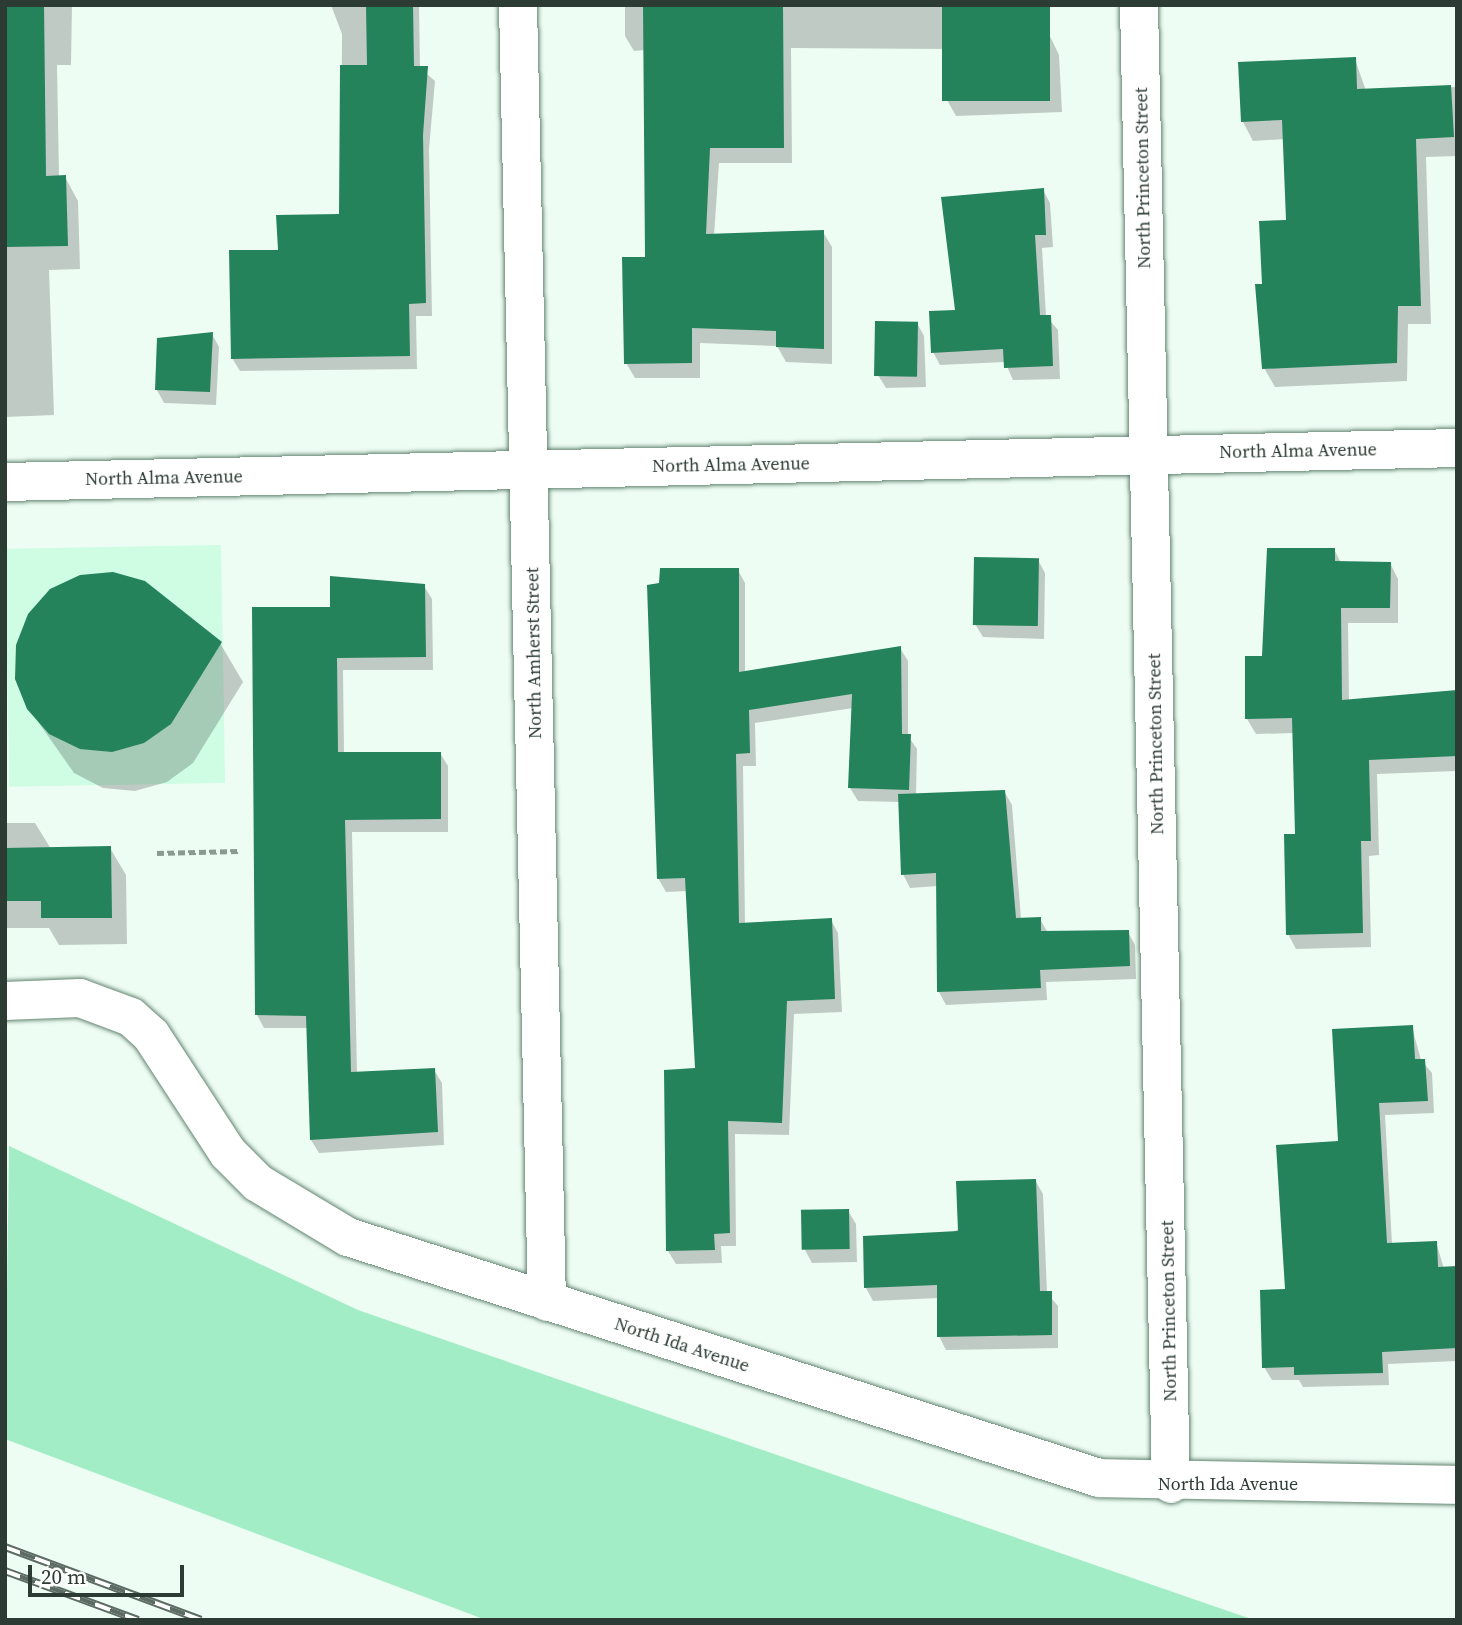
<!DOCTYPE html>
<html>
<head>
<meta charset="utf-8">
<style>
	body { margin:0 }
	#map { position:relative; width:1462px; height:1625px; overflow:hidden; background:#eefdf4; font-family:"Source Serif 4",serif }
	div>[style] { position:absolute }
	.built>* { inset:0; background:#cffde3; transform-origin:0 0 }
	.green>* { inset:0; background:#a2edc5 }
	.shadow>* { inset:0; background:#0003 }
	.building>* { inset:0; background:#24835b; transform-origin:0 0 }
	.path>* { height:4.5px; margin-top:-2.25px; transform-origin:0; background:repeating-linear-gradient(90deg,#8b9a91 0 7px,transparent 0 10.5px) }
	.roads { filter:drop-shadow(0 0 2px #628471) drop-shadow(0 0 2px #628471) }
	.minor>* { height:38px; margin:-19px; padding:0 19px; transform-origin:19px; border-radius:19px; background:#fff }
	.tertiary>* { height:38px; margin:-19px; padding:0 19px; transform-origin:19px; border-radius:19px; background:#fff }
	.rail>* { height:8px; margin-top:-4px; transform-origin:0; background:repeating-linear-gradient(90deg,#fff 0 16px,#5c6b63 0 32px); box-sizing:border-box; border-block:2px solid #5c6b63 }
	span { translate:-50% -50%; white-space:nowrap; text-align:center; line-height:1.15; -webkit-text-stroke:7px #fff; paint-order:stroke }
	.street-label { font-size:18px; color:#2c3b33 }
	.frame { position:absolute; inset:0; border:7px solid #2c3b33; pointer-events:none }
	.scale { position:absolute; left:28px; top:1565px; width:156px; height:32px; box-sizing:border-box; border:4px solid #2c3b33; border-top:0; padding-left:9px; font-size:21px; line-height:24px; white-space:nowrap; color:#2c3b33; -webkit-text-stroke:5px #fff; paint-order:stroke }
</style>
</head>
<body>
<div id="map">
	<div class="built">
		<i style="left:221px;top:545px;width:238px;height:216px;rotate:89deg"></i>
	</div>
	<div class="green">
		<i style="clip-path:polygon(9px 1146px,358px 1310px,1254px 1620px,486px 1620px,5px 1439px)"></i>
	</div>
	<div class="shadow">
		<i style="clip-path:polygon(5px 5px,72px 5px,71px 65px,57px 65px,59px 177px,65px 177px,78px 201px,80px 269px,49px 270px,54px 415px,5px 417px)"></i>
		<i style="clip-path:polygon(331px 5px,419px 5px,420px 68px,435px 81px,429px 149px,432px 316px,416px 316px,417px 369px,240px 371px,232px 358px,280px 251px,341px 216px,342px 34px)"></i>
		<i style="clip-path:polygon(625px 5px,1035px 5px,1059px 55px,1062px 112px,956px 116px,947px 100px,946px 49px,791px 48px,792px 163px,719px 163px,714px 236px,823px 232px,832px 247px,832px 364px,786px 362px,777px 346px,700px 343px,700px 378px,635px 378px,626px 363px,646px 259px,645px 50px,634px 51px,625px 36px)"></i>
		<i style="clip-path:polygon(1355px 59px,1366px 91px,1457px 87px,1457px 156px,1426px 157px,1431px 324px,1408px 324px,1407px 381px,1275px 387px,1264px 368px,1264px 286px,1288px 222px,1285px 139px,1253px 141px,1243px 122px)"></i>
		<i style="clip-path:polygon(1043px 190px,1050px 203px,1053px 247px,1042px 248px,1046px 316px,1058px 330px,1060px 379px,1013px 380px,1005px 362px,940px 365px,933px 352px)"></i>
		<i style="clip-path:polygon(917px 323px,924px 336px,926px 387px,886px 388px,878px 375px)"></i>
		<i style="clip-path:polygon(212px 334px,219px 347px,216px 405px,164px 403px,157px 390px)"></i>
		<i style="clip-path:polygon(1334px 549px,1341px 563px,1390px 563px,1398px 579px,1398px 623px,1348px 623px,1349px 701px,1457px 692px,1457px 771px,1377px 774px,1379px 855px,1369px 856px,1371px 947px,1296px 949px,1288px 934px,1296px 836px,1294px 733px,1256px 734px,1247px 719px,1264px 658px)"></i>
		<i style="clip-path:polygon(1038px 560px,1045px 573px,1044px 639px,983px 637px,975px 624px)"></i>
		<i style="clip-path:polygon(738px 570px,745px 583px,745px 673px,900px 648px,908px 661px,908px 736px,917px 749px,916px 795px,1004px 791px,1012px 805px,1021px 919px,1040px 919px,1048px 933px,1128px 932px,1135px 945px,1136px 979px,1046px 982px,1047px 1000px,946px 1005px,939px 992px,938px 886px,910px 888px,903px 874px,900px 802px,858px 801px,850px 788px,853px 708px,755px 723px,756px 766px,743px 766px,745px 925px,831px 920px,838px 933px,842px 1012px,794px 1014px,789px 1135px,735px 1134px,736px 1246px,721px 1246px,722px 1263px,676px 1264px,668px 1251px,697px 1070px,688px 891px,666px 892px,658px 878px)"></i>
		<i style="clip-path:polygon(424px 586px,432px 599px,433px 670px,343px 670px,344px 754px,440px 753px,448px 766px,448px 832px,352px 832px,357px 1073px,434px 1070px,442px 1083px,444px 1145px,319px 1153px,311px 1140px,308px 1028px,264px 1028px,257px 1015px,332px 609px)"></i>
		<i style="clip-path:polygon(220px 643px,243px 682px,193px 763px,167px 782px,135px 791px,103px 788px,74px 773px,29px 709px)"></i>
		<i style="clip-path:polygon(5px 823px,35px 823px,51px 849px,110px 848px,126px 875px,127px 944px,59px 945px,49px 928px,5px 928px)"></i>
		<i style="clip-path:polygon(1412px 1027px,1421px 1060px,1432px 1073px,1434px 1113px,1385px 1115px,1392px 1244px,1436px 1242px,1444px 1269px,1457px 1268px,1457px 1361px,1388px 1364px,1389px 1385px,1303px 1387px,1299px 1380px,1272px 1380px,1264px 1367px,1340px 1143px)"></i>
		<i style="clip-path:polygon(1035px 1180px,1043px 1194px,1047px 1293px,1058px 1306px,1058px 1348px,946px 1350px,939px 1336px,938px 1298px,873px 1301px,866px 1288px)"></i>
		<i style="clip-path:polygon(848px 1211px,856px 1224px,857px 1262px,812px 1263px,805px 1250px)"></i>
	</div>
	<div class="building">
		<i style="clip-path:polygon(5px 5px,44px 5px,46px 176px,66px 175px,68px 246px,5px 247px)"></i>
		<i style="clip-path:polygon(366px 5px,413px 5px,414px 66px,428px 66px,423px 135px,426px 303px,409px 304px,410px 356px,231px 359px,229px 250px,278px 250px,276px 215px,339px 214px,340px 65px,367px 65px)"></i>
		<i style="clip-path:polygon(643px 5px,783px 5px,784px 148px,710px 148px,706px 234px,824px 230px,824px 349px,776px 347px,776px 331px,692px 328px,692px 363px,624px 364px,622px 257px,645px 257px)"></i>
		<i style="left:942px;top:5px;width:108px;height:96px"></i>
		<i style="clip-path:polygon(1356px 57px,1357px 89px,1451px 85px,1454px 137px,1416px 139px,1421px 306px,1398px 306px,1397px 363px,1262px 369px,1255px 284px,1262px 284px,1259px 221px,1286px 220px,1282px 120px,1241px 122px,1238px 62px)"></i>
		<i style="clip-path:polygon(1044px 188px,1046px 235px,1035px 235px,1040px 315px,1051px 315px,1053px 366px,1004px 368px,1003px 349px,931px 353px,929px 311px,955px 310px,941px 197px)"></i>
		<i style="left:875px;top:321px;width:43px;height:55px;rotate:1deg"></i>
		<i style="clip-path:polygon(213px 332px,210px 392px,155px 390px,157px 338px)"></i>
		<i style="clip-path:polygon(1267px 548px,1335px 548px,1335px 561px,1391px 562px,1390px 608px,1341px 608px,1342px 700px,1457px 690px,1457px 756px,1369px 760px,1371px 841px,1361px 841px,1363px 933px,1286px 935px,1284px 834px,1295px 834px,1292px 718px,1245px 719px,1245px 656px,1262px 656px)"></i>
		<i style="left:974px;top:557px;width:65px;height:68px;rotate:1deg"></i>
		<i style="clip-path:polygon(660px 568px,739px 568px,739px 672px,901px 646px,902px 734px,911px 734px,909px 790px,848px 788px,852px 694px,749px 710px,750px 753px,736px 754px,739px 923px,832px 918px,835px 999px,787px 1001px,782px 1123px,728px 1121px,730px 1233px,714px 1234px,715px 1250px,666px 1251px,664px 1070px,695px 1068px,685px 878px,657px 879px,647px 585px,659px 583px)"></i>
		<i style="clip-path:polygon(113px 572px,145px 581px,222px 642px,171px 724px,144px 743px,112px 752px,80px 749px,49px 734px,27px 709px,15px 679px,16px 645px,28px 614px,50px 589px,80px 575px)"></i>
		<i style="clip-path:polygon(330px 576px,425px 584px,426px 657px,337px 658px,338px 752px,441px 752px,441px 819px,345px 820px,351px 1072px,435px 1068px,438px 1132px,310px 1140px,306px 1016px,255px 1015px,252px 607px,330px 607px)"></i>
		<i style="clip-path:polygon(1005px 790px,1016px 918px,1041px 917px,1041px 931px,1129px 930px,1130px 966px,1040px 970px,1041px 988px,937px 992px,936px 873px,901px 875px,898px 794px)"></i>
		<i style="clip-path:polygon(111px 846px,112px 918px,41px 918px,41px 901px,5px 901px,5px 848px)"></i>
		<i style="clip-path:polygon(1413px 1025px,1415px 1059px,1425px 1059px,1428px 1101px,1379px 1103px,1387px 1243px,1437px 1241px,1438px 1267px,1457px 1266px,1457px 1348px,1382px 1352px,1383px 1373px,1294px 1375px,1294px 1367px,1262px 1368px,1260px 1290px,1285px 1289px,1276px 1145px,1338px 1141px,1332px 1029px)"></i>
		<i style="clip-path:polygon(1036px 1179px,1040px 1291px,1052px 1291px,1052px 1335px,937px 1337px,937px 1285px,864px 1288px,863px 1236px,958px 1231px,956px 1181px)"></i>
		<i style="left:849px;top:1209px;width:40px;height:48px;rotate:89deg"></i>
	</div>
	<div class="path">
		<i style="left:157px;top:853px;width:81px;rotate:-1.4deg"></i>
	</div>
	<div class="roads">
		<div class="minor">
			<i style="left:518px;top:5px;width:1297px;rotate:88.72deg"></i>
			<i style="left:1139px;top:5px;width:1479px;rotate:88.76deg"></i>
			<i style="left:5px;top:482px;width:1452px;rotate:-1.34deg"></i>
		</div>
		<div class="tertiary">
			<i style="left:5px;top:1001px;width:75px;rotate:-2.3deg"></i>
			<i style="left:80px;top:998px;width:54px;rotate:20.4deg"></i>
			<i style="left:131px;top:1017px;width:27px;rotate:42deg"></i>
			<i style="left:151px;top:1035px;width:141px;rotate:56.9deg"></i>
			<i style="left:228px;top:1153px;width:42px;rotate:45deg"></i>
			<i style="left:258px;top:1183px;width:105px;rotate:31deg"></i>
			<i style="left:348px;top:1237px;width:789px;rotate:17.79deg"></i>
			<i style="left:1099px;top:1478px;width:358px;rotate:1.1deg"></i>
		</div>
	</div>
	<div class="rail">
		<i style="left:5px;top:1547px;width:209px;rotate:20.4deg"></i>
		<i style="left:5px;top:1571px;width:142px;rotate:20.2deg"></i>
	</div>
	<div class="street-label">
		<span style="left:1143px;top:178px;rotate:-91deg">North Princeton Street</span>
		<span style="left:1298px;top:451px;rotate:-1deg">North Alma Avenue</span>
		<span style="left:731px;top:465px;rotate:-1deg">North Alma Avenue</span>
		<span style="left:164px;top:478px;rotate:-1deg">North Alma Avenue</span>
		<span style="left:534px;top:653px;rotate:-91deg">North Amherst Street</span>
		<span style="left:1156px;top:744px;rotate:-91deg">North Princeton Street</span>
		<span style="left:1169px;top:1311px;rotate:-91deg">North Princeton Street</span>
		<span style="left:682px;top:1345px;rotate:18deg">North Ida Avenue</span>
		<span style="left:1228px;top:1484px">North Ida Avenue</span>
	</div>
	<div class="frame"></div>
	<div class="scale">20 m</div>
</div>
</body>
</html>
